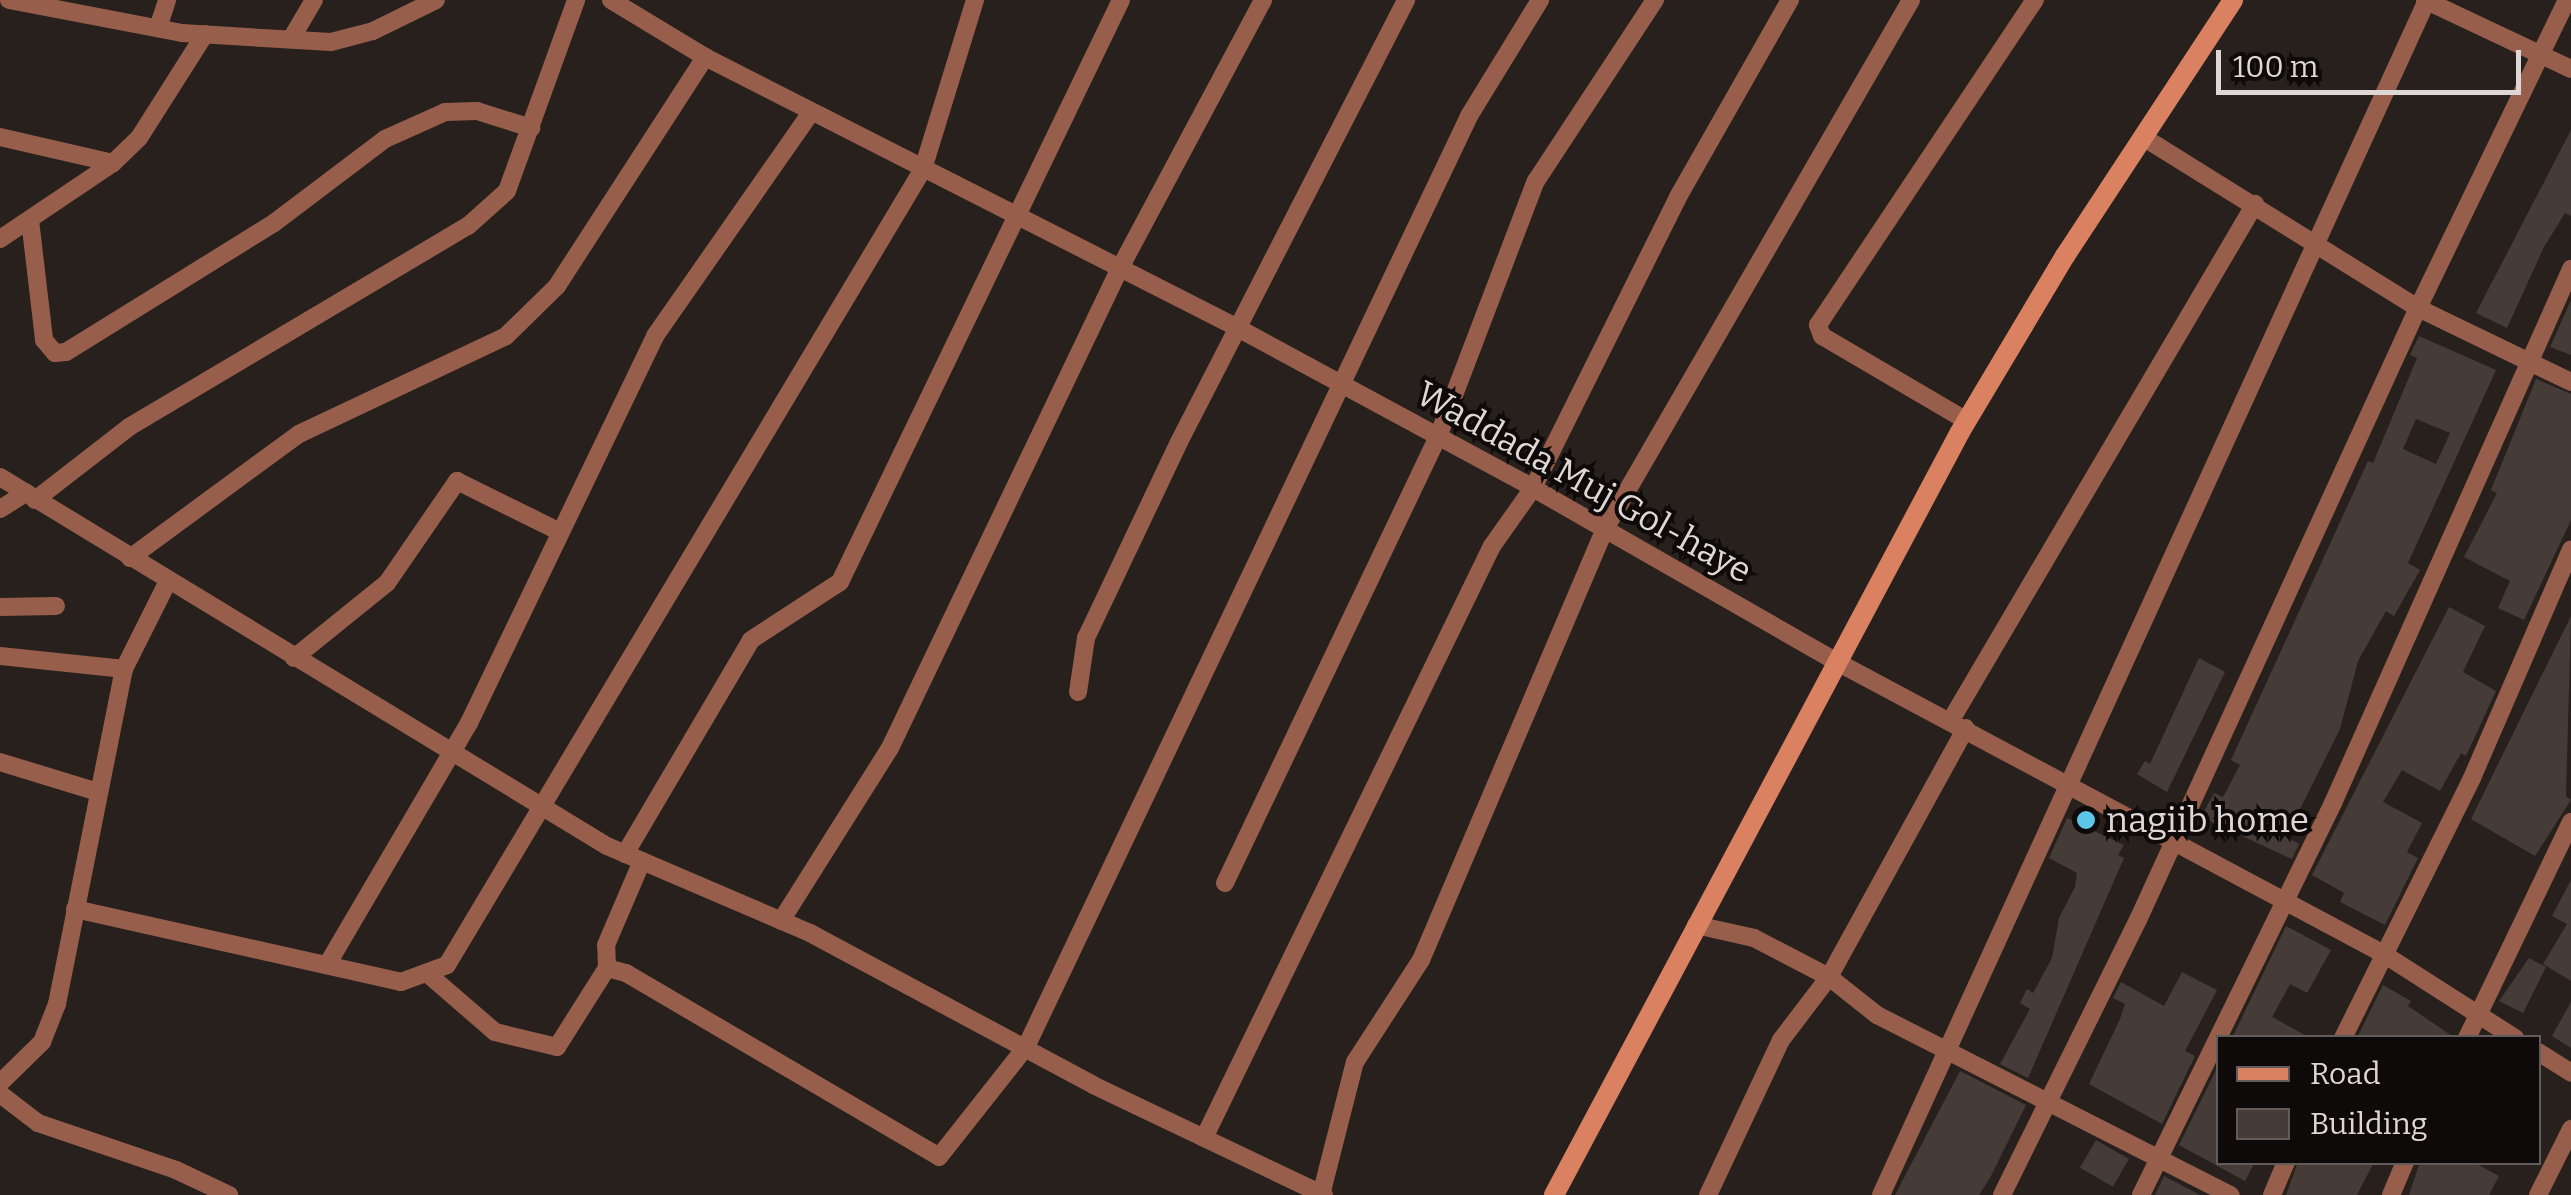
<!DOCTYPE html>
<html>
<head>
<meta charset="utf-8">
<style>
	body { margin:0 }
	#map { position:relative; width:2571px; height:1195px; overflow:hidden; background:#28201d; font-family:Bitter,serif }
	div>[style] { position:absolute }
	.building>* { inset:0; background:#453c38; transform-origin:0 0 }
	.street>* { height:18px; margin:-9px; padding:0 9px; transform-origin:9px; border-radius:9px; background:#975f4b }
	.secondary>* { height:20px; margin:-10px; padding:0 10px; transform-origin:10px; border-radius:10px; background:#da8161 }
	.dots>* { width:28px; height:28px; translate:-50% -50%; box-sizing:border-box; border:5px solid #0e0a09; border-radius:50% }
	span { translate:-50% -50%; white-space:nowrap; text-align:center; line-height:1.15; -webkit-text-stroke:8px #0e0a09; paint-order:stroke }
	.street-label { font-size:35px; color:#ddd8d6 }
	.poi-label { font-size:35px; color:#ddd8d6 }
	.left { translate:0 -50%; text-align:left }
	.legend { position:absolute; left:2216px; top:1035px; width:325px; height:130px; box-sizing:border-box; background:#0e0a09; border:2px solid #615c5b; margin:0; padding:12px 18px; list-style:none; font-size:30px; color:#ddd8d6 }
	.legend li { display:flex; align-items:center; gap:20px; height:50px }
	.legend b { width:50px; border:2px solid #615c5b }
	.scale { position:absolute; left:2216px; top:50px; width:305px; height:45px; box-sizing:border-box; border:5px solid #ddd8d6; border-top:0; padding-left:12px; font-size:30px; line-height:35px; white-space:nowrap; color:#ddd8d6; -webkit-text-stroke:8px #0e0a09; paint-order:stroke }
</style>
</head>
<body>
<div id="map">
	<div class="building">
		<i style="clip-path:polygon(2571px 130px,2571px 216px,2565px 213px,2544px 247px,2507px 328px,2476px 313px)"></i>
		<i style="clip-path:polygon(2571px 300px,2571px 355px,2550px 347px)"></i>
		<i style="clip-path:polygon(evenodd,2419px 336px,2496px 370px,2408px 563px,2420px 570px,2394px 616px,2386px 611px,2358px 661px,2340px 729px,2286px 837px,2299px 844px,2292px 859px,2201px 817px,2214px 793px,2223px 797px,2240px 765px,2231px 760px,2368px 461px,2373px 463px,2417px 358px,2410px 355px,2419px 336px,2416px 419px,2450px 433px,2436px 464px,2403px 449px,2416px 419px)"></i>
		<i style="clip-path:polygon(2536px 379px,2571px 394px,2571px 520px,2524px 620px,2498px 608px,2510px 581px,2464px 557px,2497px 493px,2491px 490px)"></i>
		<i style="clip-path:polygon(2449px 607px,2485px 626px,2463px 672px,2496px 691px,2466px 756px,2461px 753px,2440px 791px,2402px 770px,2383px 802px,2422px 823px,2407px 852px,2418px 858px,2385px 925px,2340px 902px,2344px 893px,2312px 875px)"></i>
		<i style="clip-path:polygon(2571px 616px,2566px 796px,2571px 800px,2535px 856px,2471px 819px)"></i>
		<i style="clip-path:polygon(2199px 658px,2225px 672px,2167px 792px,2137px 774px,2145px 761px,2150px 764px)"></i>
		<i style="clip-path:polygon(2067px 818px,2124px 845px,2118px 855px,2124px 858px,2028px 1078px,2000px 1064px,2030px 1009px,2020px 1003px,2027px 989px,2033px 993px,2052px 958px,2059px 918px,2075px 887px,2077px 873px,2049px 858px)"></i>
		<i style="clip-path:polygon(2571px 880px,2571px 981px,2543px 964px,2567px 924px,2552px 916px)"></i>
		<i style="clip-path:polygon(2286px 926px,2331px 950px,2307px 993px,2290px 984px,2272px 1017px,2310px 1038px,2232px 1038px)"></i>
		<i style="clip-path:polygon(2529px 958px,2546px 967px,2523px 1013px,2499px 1001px)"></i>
		<i style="clip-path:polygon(2182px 972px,2217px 990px,2185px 1051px,2195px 1056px,2162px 1124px,2089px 1084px,2120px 1019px,2125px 1004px,2113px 998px,2121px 982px,2164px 1006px)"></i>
		<i style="clip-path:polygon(2383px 985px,2411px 1001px,2408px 1006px,2455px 1038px,2357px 1038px)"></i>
		<i style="clip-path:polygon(2571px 1002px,2571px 1048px,2552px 1036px)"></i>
		<i style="clip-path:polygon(2217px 1068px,2218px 1162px,2255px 1162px,2245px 1181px,2179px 1145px)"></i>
		<i style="clip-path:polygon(1960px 1071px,2026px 1105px,1991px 1176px,1979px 1195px,1895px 1195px)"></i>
		<i style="left:2096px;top:1140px;width:38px;height:32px;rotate:30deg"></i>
		<i style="clip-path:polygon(2298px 1162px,2374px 1162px,2357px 1195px,2286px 1195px)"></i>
		<i style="clip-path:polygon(2420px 1162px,2473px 1162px,2499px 1176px,2489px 1195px,2409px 1195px)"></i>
		<i style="clip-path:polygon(2164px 1176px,2200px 1195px,2155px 1195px)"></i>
	</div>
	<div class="street">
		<i style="left:9px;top:0;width:176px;rotate:10.8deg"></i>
		<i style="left:182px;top:33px;width:149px;rotate:3.5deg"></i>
		<i style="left:331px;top:42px;width:43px;rotate:-14.7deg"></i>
		<i style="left:373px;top:31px;width:70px;rotate:-26.2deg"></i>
		<i style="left:611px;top:0;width:110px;rotate:31.2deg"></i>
		<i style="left:705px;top:57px;width:593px;rotate:26.95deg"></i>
		<i style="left:1234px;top:326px;width:340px;rotate:28.4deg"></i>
		<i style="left:1533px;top:488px;width:353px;rotate:29.8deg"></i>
		<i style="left:1839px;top:663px;width:616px;rotate:28.11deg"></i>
		<i style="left:2382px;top:953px;width:158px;rotate:32.6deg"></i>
		<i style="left:2425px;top:0;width:161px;rotate:25.3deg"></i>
		<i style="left:158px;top:28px;width:29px;rotate:-72deg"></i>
		<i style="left:291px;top:39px;width:45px;rotate:-59.5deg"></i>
		<i style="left:0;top:137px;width:116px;rotate:13deg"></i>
		<i style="left:2143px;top:137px;width:324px;rotate:31.9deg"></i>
		<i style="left:2418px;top:308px;width:170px;rotate:25.8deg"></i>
		<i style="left:30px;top:220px;width:121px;rotate:83.3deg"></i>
		<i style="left:44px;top:340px;width:17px;rotate:50deg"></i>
		<i style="left:55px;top:353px;width:11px;rotate:-5deg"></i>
		<i style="left:66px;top:352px;width:245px;rotate:-31.8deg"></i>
		<i style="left:274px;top:223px;width:139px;rotate:-37.1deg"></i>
		<i style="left:385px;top:139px;width:66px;rotate:-24.2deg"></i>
		<i style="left:445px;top:112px;width:32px;rotate:-2deg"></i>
		<i style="left:477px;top:111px;width:57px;rotate:17.5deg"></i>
		<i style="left:0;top:239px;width:136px;rotate:-33.9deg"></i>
		<i style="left:113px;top:163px;width:36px;rotate:-44deg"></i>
		<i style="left:139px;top:138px;width:123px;rotate:-57.6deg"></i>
		<i style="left:1967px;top:421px;width:168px;rotate:-149.6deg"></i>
		<i style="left:1822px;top:336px;width:12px;rotate:-110deg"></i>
		<i style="left:1818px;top:325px;width:391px;rotate:-56.3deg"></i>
		<i style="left:0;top:477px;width:710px;rotate:31.3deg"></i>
		<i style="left:607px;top:846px;width:221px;rotate:23.2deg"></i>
		<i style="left:810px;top:933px;width:321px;rotate:28.2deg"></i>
		<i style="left:1093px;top:1085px;width:256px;rotate:25.5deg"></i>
		<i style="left:35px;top:500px;width:119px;rotate:-37.8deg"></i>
		<i style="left:129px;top:427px;width:394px;rotate:-30.7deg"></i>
		<i style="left:468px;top:226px;width:52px;rotate:-41.9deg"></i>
		<i style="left:507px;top:191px;width:203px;rotate:-70.1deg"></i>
		<i style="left:0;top:509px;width:31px;rotate:-32deg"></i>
		<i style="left:130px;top:558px;width:210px;rotate:-36.3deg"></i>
		<i style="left:299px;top:434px;width:229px;rotate:-25.3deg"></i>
		<i style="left:506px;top:336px;width:71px;rotate:-44.4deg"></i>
		<i style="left:557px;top:286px;width:273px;rotate:-57.1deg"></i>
		<i style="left:0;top:607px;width:56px;rotate:-1deg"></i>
		<i style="left:0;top:656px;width:125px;rotate:6deg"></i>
		<i style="left:294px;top:658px;width:119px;rotate:-38.9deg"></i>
		<i style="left:387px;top:583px;width:124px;rotate:-55.5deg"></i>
		<i style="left:457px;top:481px;width:115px;rotate:26.3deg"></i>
		<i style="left:1078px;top:692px;width:55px;rotate:-81.6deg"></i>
		<i style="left:1086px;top:638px;width:217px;rotate:-64.6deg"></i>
		<i style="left:1179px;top:442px;width:497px;rotate:-62.8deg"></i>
		<i style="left:1951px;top:720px;width:599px;rotate:-59.5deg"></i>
		<i style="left:0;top:762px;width:102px;rotate:17deg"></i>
		<i style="left:625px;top:854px;width:248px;rotate:-59.5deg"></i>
		<i style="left:751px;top:640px;width:106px;rotate:-33.1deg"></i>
		<i style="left:840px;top:582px;width:646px;rotate:-64.23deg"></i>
		<i style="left:1225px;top:883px;width:494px;rotate:-64.5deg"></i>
		<i style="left:1438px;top:437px;width:274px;rotate:-69.1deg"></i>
		<i style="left:1536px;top:181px;width:217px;rotate:-56.7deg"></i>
		<i style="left:75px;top:909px;width:334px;rotate:12.6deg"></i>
		<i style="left:401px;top:982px;width:49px;rotate:-20.3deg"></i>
		<i style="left:447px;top:965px;width:927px;rotate:-59.12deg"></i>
		<i style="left:923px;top:169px;width:177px;rotate:-72.9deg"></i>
		<i style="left:781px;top:921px;width:204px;rotate:-57.8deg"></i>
		<i style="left:890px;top:748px;width:532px;rotate:-64.4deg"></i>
		<i style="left:1120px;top:268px;width:304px;rotate:-61.9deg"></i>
		<i style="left:1696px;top:925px;width:59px;rotate:12.6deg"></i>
		<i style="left:1754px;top:938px;width:85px;rotate:27.5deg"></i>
		<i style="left:1829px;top:977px;width:61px;rotate:38.4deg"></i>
		<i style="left:1877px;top:1015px;width:397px;rotate:27deg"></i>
		<i style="left:327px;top:965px;width:281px;rotate:-59.6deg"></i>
		<i style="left:469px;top:723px;width:429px;rotate:-64.3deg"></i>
		<i style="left:655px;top:336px;width:273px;rotate:-55.1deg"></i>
		<i style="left:607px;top:968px;width:20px;rotate:15deg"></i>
		<i style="left:626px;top:973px;width:363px;rotate:30.4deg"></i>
		<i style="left:939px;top:1157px;width:140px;rotate:-51.7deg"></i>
		<i style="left:1026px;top:1047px;width:1031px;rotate:-64.55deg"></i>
		<i style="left:1469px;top:116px;width:136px;rotate:-58.5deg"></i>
		<i style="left:429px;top:975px;width:87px;rotate:40.8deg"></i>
		<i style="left:495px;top:1032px;width:64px;rotate:13.6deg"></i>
		<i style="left:557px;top:1047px;width:93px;rotate:-57.7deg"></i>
		<i style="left:607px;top:968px;width:23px;rotate:-92deg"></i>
		<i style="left:606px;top:945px;width:91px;rotate:-66.8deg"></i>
		<i style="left:2343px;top:1038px;width:290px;rotate:-63.6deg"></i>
		<i style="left:2472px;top:778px;width:249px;rotate:-66.6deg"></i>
		<i style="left:2467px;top:1038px;width:240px;rotate:-64.3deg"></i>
		<i style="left:2538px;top:1052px;width:39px;rotate:32deg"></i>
		<i style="left:0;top:1083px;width:59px;rotate:-44.3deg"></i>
		<i style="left:42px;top:1042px;width:41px;rotate:-68.5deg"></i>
		<i style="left:57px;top:1004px;width:342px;rotate:-78.7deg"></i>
		<i style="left:124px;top:669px;width:98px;rotate:-63.4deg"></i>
		<i style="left:0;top:1094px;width:48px;rotate:37.3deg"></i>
		<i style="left:38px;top:1123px;width:146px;rotate:18.8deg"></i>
		<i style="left:176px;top:1170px;width:59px;rotate:25.3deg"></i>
		<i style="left:1204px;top:1138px;width:658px;rotate:-64.06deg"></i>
		<i style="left:1492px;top:546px;width:71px;rotate:-54.7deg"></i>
		<i style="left:1533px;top:488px;width:325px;rotate:-63.5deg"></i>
		<i style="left:1678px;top:197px;width:227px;rotate:-60.4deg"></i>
		<i style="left:1321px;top:1195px;width:137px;rotate:-75.7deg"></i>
		<i style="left:1355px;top:1062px;width:121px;rotate:-57.1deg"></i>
		<i style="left:1421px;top:960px;width:469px;rotate:-66.9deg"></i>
		<i style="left:1605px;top:529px;width:611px;rotate:-59.95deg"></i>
		<i style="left:1708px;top:1195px;width:171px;rotate:-64.8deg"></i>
		<i style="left:1781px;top:1040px;width:79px;rotate:-52.7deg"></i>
		<i style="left:1829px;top:977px;width:284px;rotate:-61.2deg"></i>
		<i style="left:1881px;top:1195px;width:1314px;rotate:-65.44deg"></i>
		<i style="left:2002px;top:1195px;width:307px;rotate:-63.7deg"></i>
		<i style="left:2138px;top:920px;width:673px;rotate:-65.42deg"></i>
		<i style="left:2418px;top:308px;width:342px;rotate:-64.2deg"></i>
		<i style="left:2141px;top:1195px;width:436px;rotate:-63.9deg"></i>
		<i style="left:2333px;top:803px;width:585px;rotate:-65.98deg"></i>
		<i style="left:2272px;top:1195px;width:36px;rotate:-67deg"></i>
		<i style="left:2391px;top:1195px;width:36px;rotate:-67deg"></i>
		<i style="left:2538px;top:1195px;width:74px;rotate:-63.4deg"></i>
	</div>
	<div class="secondary">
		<i style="left:1554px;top:1195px;width:864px;rotate:-61.98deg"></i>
		<i style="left:1960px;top:432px;width:205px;rotate:-59.2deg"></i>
		<i style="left:2065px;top:256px;width:306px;rotate:-56.7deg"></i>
	</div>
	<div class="dots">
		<i style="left:2086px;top:820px;background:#5cc7e8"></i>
	</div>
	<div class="street-label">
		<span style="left:1584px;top:482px;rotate:29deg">Waddada Muj Gol-haye</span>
	</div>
	<div class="poi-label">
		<span class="left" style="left:2106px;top:820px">nagiib home</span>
	</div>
	<ul class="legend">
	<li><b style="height:12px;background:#da8161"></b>Road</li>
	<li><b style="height:28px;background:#453c38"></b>Building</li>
	</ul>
	<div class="scale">100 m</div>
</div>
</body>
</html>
